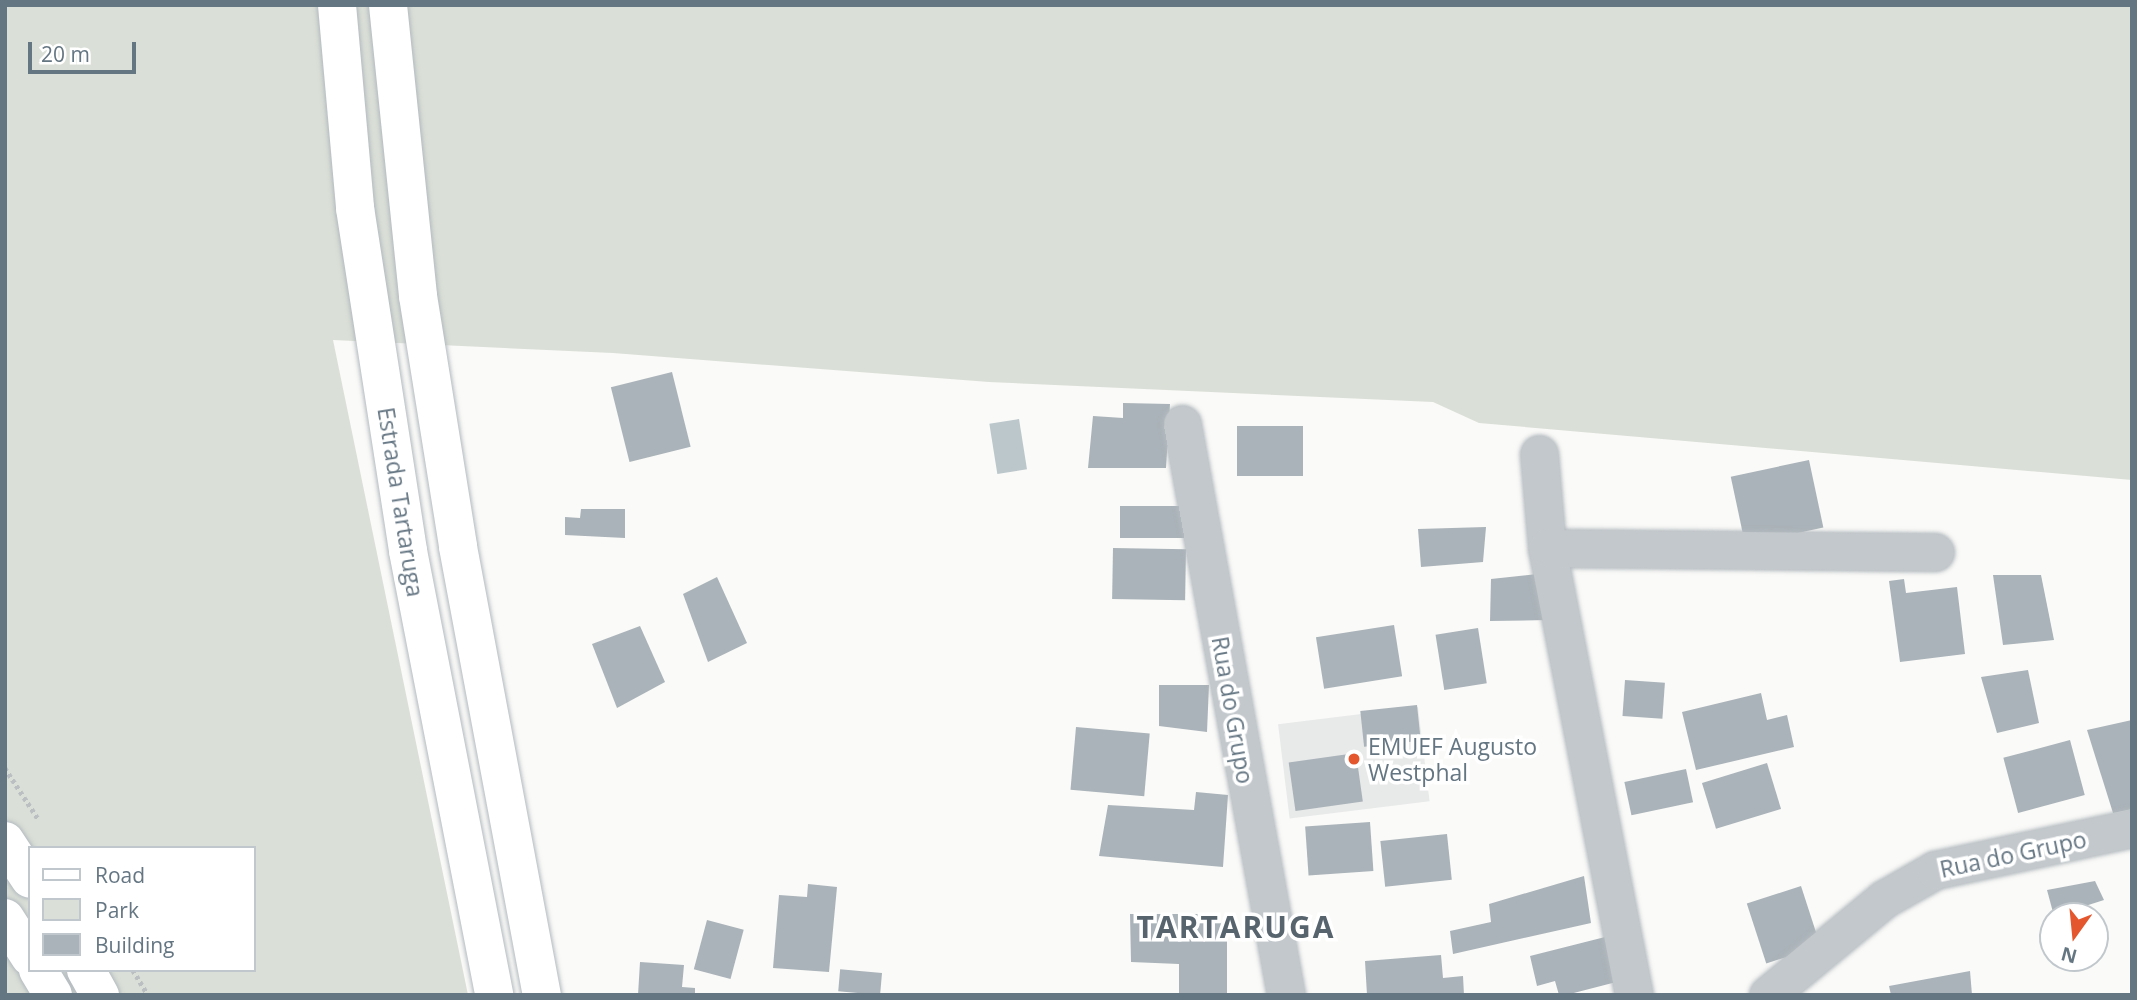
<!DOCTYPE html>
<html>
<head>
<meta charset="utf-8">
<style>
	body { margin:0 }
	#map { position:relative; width:2137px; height:1000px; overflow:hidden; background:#fafaf8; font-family:"Open Sans",sans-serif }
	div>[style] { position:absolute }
	.built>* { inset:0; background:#e8e9e9; transform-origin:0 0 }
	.green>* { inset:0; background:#dadfd7 }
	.water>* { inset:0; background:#bbc7cb; transform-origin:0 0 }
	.building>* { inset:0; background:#aab3b9; transform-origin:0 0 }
	.path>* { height:4.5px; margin-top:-2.25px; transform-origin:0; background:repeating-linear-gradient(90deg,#bbbfc2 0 3.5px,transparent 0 7px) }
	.roads { filter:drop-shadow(0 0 2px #b3babf) drop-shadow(0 0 2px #b3babf) }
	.street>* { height:37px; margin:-18.5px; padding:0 18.5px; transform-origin:18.5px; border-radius:18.5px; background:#c3c8cc }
	.secondary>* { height:38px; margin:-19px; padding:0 19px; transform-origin:19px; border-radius:19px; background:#fff }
	.dots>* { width:19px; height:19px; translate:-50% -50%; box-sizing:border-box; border:4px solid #fff; border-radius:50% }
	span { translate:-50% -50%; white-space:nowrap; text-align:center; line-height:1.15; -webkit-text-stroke:7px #fff; paint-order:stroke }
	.street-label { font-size:23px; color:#657683 }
	.poi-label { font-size:23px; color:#657683 }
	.left { translate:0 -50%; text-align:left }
	.district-label { font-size:30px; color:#57646e; font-weight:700; letter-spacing:2px }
	.frame { position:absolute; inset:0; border:7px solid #657683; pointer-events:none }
	.legend { position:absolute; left:28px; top:846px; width:228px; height:126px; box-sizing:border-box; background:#fff; border:2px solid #c1c8cd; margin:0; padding:9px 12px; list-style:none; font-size:21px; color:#657683 }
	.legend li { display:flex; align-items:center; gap:14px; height:35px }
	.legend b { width:35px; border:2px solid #c1c8cd }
	.north { position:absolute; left:2039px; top:902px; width:70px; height:70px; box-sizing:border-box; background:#fff; border:2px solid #c1c8cd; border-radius:50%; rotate:195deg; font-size:19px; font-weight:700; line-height:28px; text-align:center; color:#657683 }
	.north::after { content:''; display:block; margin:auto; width:24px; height:32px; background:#e4572e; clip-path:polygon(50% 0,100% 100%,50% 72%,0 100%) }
	.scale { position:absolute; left:28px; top:42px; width:108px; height:32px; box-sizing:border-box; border:4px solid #657683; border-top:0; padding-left:9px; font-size:21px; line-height:24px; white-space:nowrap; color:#657683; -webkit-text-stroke:5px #fff; paint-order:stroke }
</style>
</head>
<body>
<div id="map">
	<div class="built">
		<i style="left:1418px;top:707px;width:95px;height:141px;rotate:83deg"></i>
	</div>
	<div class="green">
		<i style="clip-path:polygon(evenodd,5px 5px,2132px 5px,2132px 480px,1479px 423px,1433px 402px,989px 382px,613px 353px,333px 340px,468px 995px,5px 995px,5px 5px,30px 848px,254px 848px,254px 970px,30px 970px,30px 848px)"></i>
	</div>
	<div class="water">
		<i style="left:1019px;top:419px;width:51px;height:30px;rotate:81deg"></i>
	</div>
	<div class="building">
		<i style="left:672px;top:372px;width:77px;height:63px;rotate:76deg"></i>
		<i style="clip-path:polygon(1123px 403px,1170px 404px,1166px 468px,1088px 468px,1093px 416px,1123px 418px)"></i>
		<i style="left:1237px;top:426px;width:66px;height:50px"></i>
		<i style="left:1809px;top:460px;width:69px;height:80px;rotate:78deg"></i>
		<i style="left:1120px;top:506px;width:66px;height:32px"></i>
		<i style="clip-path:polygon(581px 509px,625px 509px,625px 538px,565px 535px,565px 517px,580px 518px)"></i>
		<i style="clip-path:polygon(1486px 527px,1483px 562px,1421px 567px,1418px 529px)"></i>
		<i style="left:1113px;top:548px;width:73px;height:51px;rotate:1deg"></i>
		<i style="clip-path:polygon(1546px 573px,1548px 620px,1490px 621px,1491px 579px)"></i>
		<i style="clip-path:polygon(1993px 575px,2041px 575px,2054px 640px,2003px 645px)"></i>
		<i style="clip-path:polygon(717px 577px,747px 643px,708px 662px,683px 594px)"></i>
		<i style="clip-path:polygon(1904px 579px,1906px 593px,1957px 587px,1965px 654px,1900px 662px,1889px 581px)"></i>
		<i style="left:1394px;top:625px;width:52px;height:79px;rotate:81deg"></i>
		<i style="clip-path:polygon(640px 626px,665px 682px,617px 708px,592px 644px)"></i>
		<i style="left:1478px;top:628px;width:56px;height:43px;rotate:81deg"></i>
		<i style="clip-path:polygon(2028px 670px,2039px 723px,1997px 733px,1981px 677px)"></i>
		<i style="left:1625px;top:680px;width:40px;height:36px;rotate:4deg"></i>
		<i style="clip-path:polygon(1159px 685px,1209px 685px,1207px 732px,1159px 726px)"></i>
		<i style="clip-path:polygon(1761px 693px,1767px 720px,1787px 715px,1794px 747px,1696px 770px,1682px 712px)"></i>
		<i style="left:1417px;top:705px;width:36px;height:57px;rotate:84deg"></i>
		<i style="clip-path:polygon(2132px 720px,2132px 809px,2113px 813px,2087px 730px)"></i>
		<i style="left:1076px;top:727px;width:74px;height:63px;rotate:5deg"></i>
		<i style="left:2070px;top:740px;width:57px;height:69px;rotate:75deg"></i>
		<i style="left:1356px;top:753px;width:49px;height:68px;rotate:82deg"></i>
		<i style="left:1767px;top:763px;width:48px;height:68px;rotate:73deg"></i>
		<i style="left:1686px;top:769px;width:34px;height:63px;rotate:78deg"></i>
		<i style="clip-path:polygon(1196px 792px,1228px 795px,1223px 867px,1099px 856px,1108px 805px,1194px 810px)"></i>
		<i style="left:1370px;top:822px;width:49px;height:65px;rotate:86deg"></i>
		<i style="left:1447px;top:834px;width:46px;height:67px;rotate:84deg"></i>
		<i style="clip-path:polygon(1584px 876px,1591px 923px,1453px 954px,1450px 931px,1491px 922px,1489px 904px)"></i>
		<i style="clip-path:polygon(2095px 881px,2104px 900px,2054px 916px,2047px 890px)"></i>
		<i style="clip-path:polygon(808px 884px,837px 887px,829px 972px,773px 968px,779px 895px,807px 897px)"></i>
		<i style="left:1801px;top:886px;width:63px;height:57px;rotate:72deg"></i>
		<i style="clip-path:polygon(1130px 914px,1200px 914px,1199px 922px,1227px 923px,1227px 995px,1179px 995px,1179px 964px,1131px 962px)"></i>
		<i style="left:707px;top:920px;width:38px;height:51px;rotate:15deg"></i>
		<i style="clip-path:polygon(1613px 935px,1624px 980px,1566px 995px,1559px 995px,1555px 981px,1537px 986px,1530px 956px)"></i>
		<i style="clip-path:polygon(1441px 955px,1443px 978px,1463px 976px,1464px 995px,1367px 995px,1365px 961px)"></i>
		<i style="clip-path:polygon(640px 962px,684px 965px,682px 987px,695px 988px,695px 995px,638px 995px)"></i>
		<i style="clip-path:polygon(1970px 971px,1972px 995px,1891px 995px,1889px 986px)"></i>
		<i style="left:882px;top:973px;width:22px;height:42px;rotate:95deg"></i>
	</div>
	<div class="path">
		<i style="left:5px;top:768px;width:62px;rotate:56.8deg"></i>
		<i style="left:133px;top:970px;width:29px;rotate:59deg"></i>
	</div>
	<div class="roads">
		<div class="street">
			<i style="left:1182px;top:424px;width:580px;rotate:79.68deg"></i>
			<i style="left:1539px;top:454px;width:94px;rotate:85.1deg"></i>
			<i style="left:1547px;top:548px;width:455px;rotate:79deg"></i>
			<i style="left:1547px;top:548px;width:388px;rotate:0.6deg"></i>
			<i style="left:1768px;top:995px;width:151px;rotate:-39.6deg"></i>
			<i style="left:1884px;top:899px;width:59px;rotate:-29.6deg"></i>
			<i style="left:1935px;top:870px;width:201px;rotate:-12deg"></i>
		</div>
		<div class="secondary">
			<i style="left:337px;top:5px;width:204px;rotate:84.9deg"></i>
			<i style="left:355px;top:208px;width:347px;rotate:81.2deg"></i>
			<i style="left:408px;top:551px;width:452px;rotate:79deg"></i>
			<i style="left:388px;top:5px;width:293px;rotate:84.1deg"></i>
			<i style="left:418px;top:296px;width:254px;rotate:80.9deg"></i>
			<i style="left:458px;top:547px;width:456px;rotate:79.4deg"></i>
			<i style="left:5px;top:841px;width:45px;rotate:56.7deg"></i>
			<i style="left:5px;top:918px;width:46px;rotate:57.3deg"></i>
			<i style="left:38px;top:970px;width:29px;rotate:59deg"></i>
			<i style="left:86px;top:970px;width:29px;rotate:61deg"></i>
		</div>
	</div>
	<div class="dots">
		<i style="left:1354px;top:759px;background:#e4572e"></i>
	</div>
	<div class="street-label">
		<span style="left:401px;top:502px;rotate:81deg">Estrada Tartaruga</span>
		<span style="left:1233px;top:710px;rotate:80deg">Rua do Grupo</span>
		<span style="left:2013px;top:854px;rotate:-12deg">Rua do Grupo</span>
	</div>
	<div class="poi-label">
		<span class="left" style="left:1368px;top:759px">EMUEF Augusto<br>Westphal</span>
	</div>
	<div class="district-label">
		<span style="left:1236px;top:927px">TARTARUGA</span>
	</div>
	<div class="frame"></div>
	<ul class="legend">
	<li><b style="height:9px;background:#fff"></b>Road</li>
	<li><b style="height:19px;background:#dadfd7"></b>Park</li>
	<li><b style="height:19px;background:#aab3b9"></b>Building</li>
	</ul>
	<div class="north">N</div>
	<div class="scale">20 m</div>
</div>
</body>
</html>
